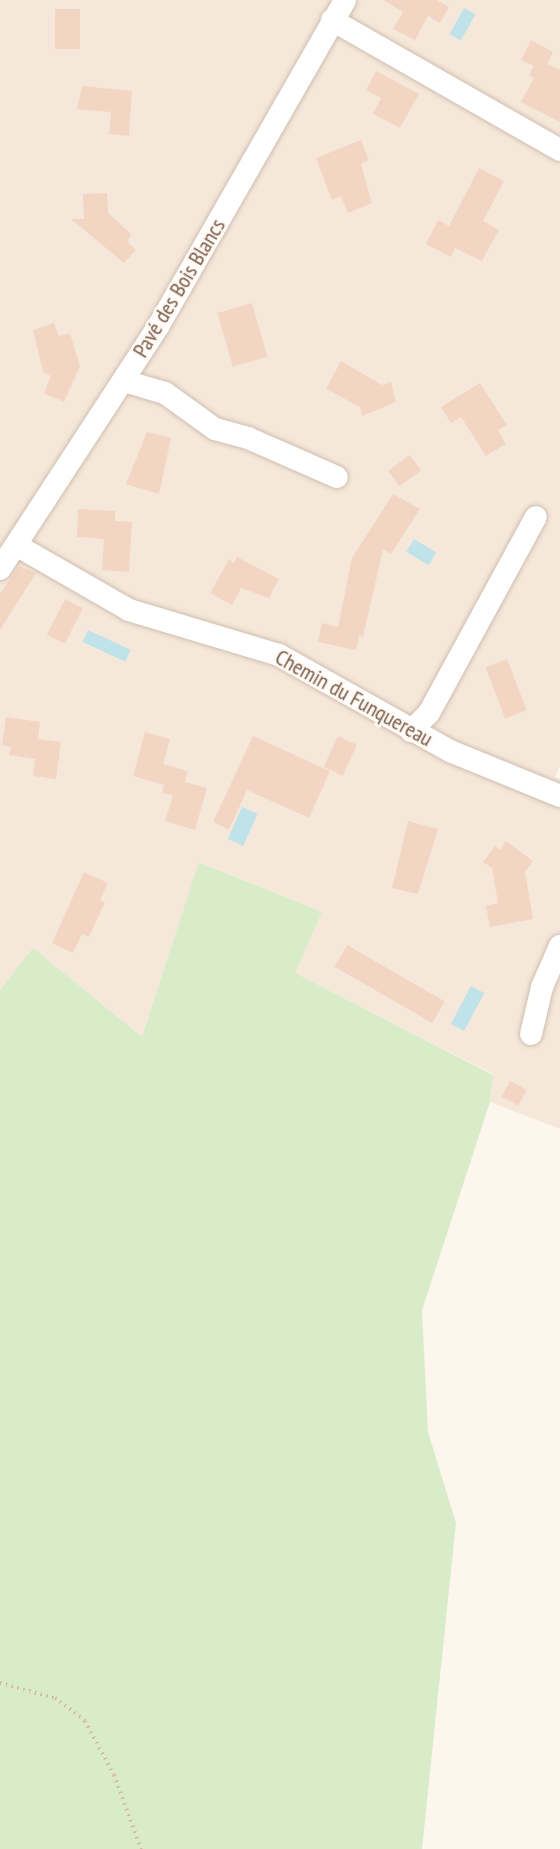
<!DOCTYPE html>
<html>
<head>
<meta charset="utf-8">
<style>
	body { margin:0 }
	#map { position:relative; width:560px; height:1849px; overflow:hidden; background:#fdf6ec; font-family:"PT Sans Narrow",sans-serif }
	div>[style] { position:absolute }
	.residential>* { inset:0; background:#f5e8da }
	.green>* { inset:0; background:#d8ecc9 }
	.water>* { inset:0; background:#bfe3e8; transform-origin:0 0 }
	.building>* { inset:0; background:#f3d5c3; transform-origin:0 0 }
	.path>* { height:4px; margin-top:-2px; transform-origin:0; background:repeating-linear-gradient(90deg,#d9b8a5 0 1.5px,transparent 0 6px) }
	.roads { filter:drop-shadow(0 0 2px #d1beb0) drop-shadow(0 0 2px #d1beb0) }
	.minor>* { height:22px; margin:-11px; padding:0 11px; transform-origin:11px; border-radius:11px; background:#fff }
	span { translate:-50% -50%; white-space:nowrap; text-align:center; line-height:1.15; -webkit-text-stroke:5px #fffaf3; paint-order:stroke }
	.street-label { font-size:22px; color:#7a5c4d }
</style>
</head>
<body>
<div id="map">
	<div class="residential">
		<i style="clip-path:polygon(0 0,560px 0,560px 766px,555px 777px,560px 779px,560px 1129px,490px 1102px,493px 1074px,294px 973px,322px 912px,200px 862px,142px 1037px,33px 949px,0 990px)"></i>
	</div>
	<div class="green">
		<i style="clip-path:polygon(199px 862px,322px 912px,295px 973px,493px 1075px,490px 1102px,422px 1310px,428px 1432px,456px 1523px,422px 1849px,0 1849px,0 990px,33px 948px,142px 1037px)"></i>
	</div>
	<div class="water">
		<i style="left:464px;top:8px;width:13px;height:30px;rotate:29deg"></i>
		<i style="left:414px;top:539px;width:26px;height:15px;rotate:31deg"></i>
		<i style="left:88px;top:630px;width:47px;height:13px;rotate:25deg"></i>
		<i style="left:242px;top:807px;width:17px;height:35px;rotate:24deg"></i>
		<i style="left:471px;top:986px;width:15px;height:43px;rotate:28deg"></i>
	</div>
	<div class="building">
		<i style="clip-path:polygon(383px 0,437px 0,449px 7px,440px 23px,428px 16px,415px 40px,393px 29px,403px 12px)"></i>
		<i style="left:80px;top:9px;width:40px;height:25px;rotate:90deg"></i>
		<i style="clip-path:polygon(531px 40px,553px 52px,547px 64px,560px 70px,560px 122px,521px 102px,534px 78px,529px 75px,534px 66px,521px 60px)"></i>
		<i style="clip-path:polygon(376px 71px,419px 94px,400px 128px,373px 114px,381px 98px,366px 90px)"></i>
		<i style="clip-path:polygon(82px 86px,132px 91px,129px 136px,109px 134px,111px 112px,77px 109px)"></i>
		<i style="clip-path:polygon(361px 140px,369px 160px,361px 164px,372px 203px,348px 213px,341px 196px,332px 200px,316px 158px)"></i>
		<i style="clip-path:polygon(479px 168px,504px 181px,483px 221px,499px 230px,482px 261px,455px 248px,451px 257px,426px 244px,438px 220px,449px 226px)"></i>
		<i style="clip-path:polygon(107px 193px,108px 213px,131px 234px,128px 242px,136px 250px,124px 263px,71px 219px,84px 219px,83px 194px)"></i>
		<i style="left:252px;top:303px;width:56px;height:36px;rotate:74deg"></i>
		<i style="clip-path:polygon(54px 323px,59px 336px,70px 333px,80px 366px,64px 402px,44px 393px,51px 376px,43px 372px,33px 330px)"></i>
		<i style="clip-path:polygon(341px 361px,382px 385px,391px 382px,396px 402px,362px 416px,360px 407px,326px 389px)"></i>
		<i style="clip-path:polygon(480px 383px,507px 425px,498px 430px,506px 444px,486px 456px,461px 417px,451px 423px,441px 407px)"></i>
		<i style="clip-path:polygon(147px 432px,171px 438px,159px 494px,126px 484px)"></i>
		<i style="left:410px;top:455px;width:19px;height:27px;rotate:54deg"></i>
		<i style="clip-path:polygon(393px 494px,420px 509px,391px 554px,383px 549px,363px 637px,359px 636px,356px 650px,318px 642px,322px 623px,338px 627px,352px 558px)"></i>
		<i style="clip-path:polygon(78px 509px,115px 511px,115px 521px,132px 522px,129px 572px,102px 570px,104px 539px,77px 537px)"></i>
		<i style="clip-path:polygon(237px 557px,279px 579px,269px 598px,241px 588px,232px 605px,210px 593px,229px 559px,234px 563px)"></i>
		<i style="clip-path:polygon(19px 566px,36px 573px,0 630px,0 594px)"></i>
		<i style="left:65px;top:599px;width:20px;height:40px;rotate:27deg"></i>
		<i style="left:507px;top:659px;width:55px;height:23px;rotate:69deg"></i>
		<i style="clip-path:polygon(6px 717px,40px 722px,38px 739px,61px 742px,56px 779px,33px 776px,35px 759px,9px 755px,11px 747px,2px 745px)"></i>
		<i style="clip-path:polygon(145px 732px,170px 739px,163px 764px,188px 771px,185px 782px,207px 788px,195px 830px,165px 821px,173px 795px,162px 793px,164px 785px,133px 776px)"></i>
		<i style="clip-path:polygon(253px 736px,330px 771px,309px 818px,247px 790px,229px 830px,213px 822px)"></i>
		<i style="left:338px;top:736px;width:21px;height:34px;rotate:25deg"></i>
		<i style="clip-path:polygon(408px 821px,438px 829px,418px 894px,392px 888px)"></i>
		<i style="clip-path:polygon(506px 841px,533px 861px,525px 872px,533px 919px,490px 927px,486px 906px,498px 903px,492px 868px,483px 862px,495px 846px,500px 850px)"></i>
		<i style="clip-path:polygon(84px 872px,108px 883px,100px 900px,105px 902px,89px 937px,82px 934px,73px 953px,52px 943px)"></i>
		<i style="left:347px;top:945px;width:113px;height:25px;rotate:30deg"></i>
		<i style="left:510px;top:1081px;width:19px;height:18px;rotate:28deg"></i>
	</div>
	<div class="path">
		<i style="left:0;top:1683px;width:57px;rotate:15.3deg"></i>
		<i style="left:55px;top:1698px;width:38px;rotate:37deg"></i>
		<i style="left:85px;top:1721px;width:61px;rotate:61.8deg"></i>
		<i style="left:114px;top:1775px;width:79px;rotate:70deg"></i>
	</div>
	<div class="roads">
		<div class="minor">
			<i style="left:332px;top:20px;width:262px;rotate:29.7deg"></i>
			<i style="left:124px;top:381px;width:43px;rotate:16.3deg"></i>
			<i style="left:165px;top:393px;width:62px;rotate:35.8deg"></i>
			<i style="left:215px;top:429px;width:34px;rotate:15deg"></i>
			<i style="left:248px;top:438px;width:97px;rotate:23.7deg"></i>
			<i style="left:16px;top:545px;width:130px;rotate:29.9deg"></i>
			<i style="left:129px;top:610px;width:157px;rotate:16.7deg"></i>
			<i style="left:279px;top:655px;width:196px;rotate:29.3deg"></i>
			<i style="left:450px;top:751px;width:119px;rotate:22.2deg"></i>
			<i style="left:0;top:569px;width:291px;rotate:-56.9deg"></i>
			<i style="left:159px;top:325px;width:374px;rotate:-60.2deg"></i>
			<i style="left:411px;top:731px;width:25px;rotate:-45deg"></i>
			<i style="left:429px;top:713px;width:223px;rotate:-61.4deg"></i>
			<i style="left:531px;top:1034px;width:48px;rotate:-76.8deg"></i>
			<i style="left:542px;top:987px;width:45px;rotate:-66.3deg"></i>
		</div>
	</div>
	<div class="street-label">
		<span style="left:179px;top:288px;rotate:-59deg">Pavé des Bois Blancs</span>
		<span style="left:354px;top:698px;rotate:29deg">Chemin du Funquereau</span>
	</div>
</div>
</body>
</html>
